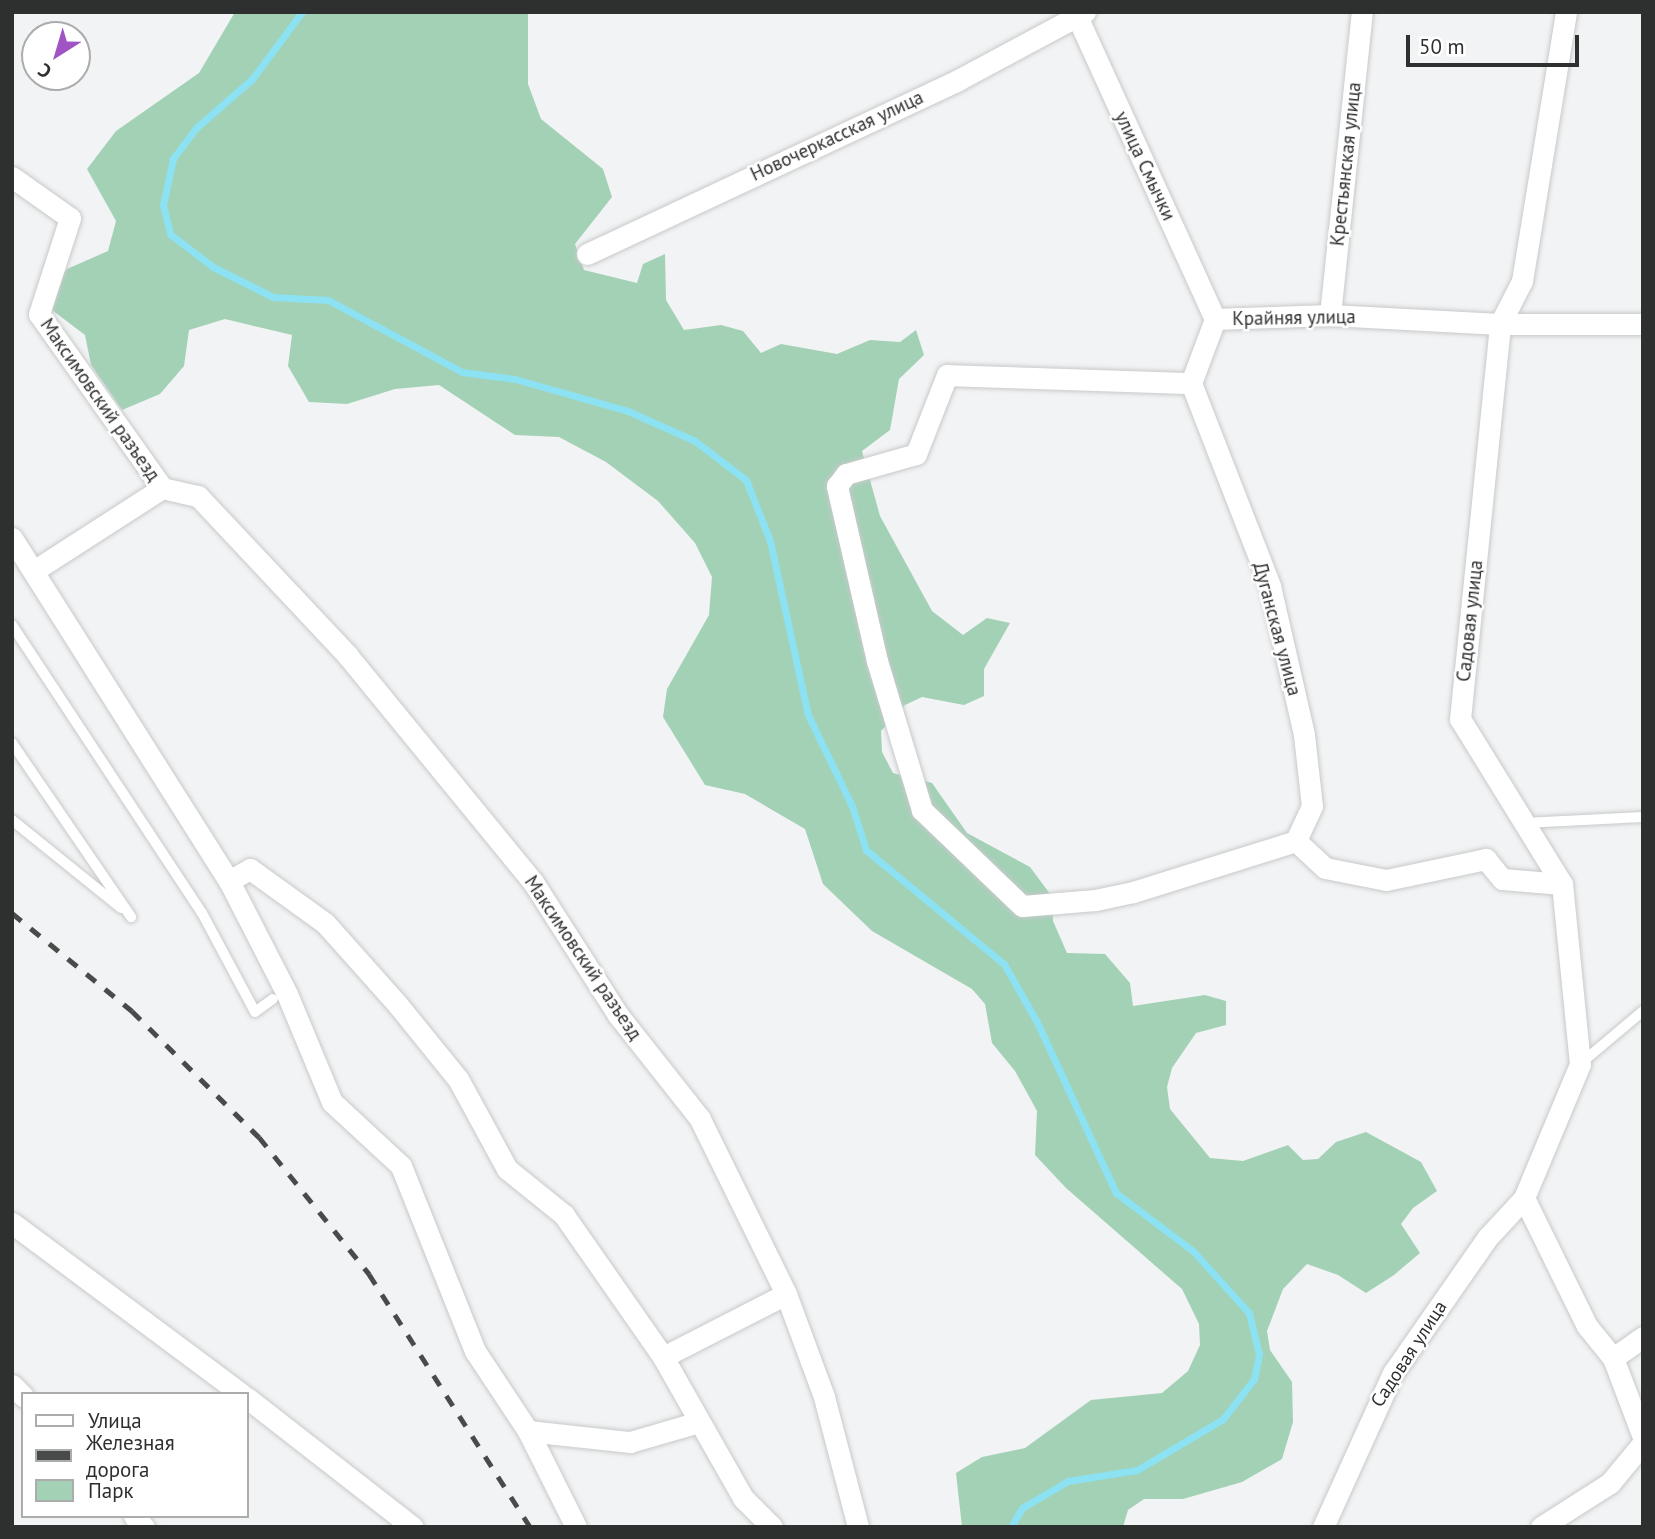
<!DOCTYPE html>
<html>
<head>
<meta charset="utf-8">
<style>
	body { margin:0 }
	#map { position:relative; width:1655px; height:1539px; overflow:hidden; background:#f2f3f4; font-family:"PT Sans",sans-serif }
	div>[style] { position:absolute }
	.green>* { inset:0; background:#a3d1b6 }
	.stream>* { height:7px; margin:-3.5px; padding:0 3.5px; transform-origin:3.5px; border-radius:3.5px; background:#8ce2f2 }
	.roads { filter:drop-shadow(0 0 2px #c8c9ca) drop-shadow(0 0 2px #c8c9ca) }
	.lane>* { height:10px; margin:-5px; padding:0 5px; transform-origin:5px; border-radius:5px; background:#fff }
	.street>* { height:21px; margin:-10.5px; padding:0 10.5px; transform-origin:10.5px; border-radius:10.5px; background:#fff }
	.rail>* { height:5px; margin-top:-2.5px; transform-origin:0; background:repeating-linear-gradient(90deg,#494a4a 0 12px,transparent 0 24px) }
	span { translate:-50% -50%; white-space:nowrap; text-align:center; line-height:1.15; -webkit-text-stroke:5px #fff; paint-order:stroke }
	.street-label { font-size:19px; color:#2e2f2f }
	.frame { position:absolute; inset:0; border:14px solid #2e2f2f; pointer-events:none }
	.legend { position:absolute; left:21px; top:1392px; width:228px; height:126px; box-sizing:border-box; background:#fff; border:2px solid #abacac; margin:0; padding:9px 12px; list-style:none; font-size:21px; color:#2e2f2f }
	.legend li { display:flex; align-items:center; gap:14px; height:35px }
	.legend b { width:35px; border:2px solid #abacac }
	.north { position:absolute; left:21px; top:21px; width:70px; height:70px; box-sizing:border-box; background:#fff; border:2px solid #abacac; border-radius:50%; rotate:217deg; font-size:19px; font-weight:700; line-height:28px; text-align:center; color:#2e2f2f }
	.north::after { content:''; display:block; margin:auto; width:24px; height:32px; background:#a053c5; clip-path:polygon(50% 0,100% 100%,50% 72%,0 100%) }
	.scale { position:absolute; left:1406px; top:35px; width:173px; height:32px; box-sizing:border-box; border:4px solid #2e2f2f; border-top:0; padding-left:9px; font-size:21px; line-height:24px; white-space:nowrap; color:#2e2f2f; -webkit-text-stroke:5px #fff; paint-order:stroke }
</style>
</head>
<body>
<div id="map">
	<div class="green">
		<i style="clip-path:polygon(235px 12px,528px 12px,528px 84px,541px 119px,603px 169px,612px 197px,575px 244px,584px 270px,637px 283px,643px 264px,665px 254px,666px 300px,684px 330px,721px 325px,743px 331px,761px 353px,781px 344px,837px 354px,870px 340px,900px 342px,916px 330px,924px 355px,899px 379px,890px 430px,862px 451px,880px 516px,932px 611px,963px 635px,987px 618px,1010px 623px,984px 669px,984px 696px,964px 705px,922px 697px,905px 705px,881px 731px,882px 752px,893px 773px,932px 783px,967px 833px,1030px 867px,1053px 898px,1053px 921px,1067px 953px,1105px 954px,1130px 983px,1133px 1006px,1205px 995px,1226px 1001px,1226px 1025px,1196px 1033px,1172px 1068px,1167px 1087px,1170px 1109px,1210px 1158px,1243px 1161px,1288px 1145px,1303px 1160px,1318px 1159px,1336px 1142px,1366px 1132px,1421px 1162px,1437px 1191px,1413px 1208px,1401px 1224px,1420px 1253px,1394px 1275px,1366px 1293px,1338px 1275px,1307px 1264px,1283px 1289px,1267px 1331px,1270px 1350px,1292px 1382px,1293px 1422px,1282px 1459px,1242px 1482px,1183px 1499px,1144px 1499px,1128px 1510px,1123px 1527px,962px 1527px,956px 1473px,982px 1457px,1025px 1448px,1091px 1400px,1162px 1393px,1188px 1371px,1200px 1345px,1199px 1324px,1182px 1289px,1066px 1188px,1035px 1155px,1037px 1111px,1015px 1071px,992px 1043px,985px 1004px,972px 989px,872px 931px,823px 884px,805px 829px,745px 794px,705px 785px,663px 717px,667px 689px,709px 615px,712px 577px,695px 543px,658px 501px,606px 462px,559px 437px,515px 435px,439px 385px,395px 389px,347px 404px,309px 402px,288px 366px,292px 335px,225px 319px,189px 330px,184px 366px,160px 394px,122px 410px,91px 365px,85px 335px,44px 304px,67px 269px,108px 251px,116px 221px,87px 169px,116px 131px,199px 73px)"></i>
	</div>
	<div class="stream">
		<i style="left:302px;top:12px;width:84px;rotate:126.7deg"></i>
		<i style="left:252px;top:79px;width:74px;rotate:138.8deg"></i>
		<i style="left:196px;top:128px;width:39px;rotate:127deg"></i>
		<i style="left:173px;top:159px;width:47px;rotate:102.3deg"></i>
		<i style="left:163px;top:205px;width:30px;rotate:76deg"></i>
		<i style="left:170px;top:234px;width:54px;rotate:37.5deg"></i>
		<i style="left:213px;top:267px;width:67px;rotate:26.6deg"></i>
		<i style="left:273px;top:297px;width:55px;rotate:3.1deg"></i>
		<i style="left:328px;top:300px;width:152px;rotate:28.2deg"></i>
		<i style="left:462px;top:372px;width:53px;rotate:7.5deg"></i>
		<i style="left:515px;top:379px;width:117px;rotate:15.8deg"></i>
		<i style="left:628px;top:411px;width:73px;rotate:24.1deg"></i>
		<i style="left:695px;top:441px;width:64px;rotate:37.4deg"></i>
		<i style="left:746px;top:480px;width:66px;rotate:68.5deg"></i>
		<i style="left:770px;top:541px;width:178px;rotate:77.7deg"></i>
		<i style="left:808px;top:715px;width:101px;rotate:64.2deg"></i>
		<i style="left:852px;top:806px;width:46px;rotate:72.3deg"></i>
		<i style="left:866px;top:850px;width:179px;rotate:39.6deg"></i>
		<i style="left:1004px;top:964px;width:67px;rotate:60.4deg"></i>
		<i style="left:1037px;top:1022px;width:188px;rotate:65.2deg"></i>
		<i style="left:1116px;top:1193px;width:96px;rotate:37deg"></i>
		<i style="left:1193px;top:1251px;width:84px;rotate:47.9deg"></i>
		<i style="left:1249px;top:1313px;width:42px;rotate:76.3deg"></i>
		<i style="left:1259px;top:1354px;width:25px;rotate:101deg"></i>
		<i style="left:1254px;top:1379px;width:51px;rotate:127.8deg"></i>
		<i style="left:1223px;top:1419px;width:100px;rotate:149.3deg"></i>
		<i style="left:1137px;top:1470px;width:70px;rotate:170.9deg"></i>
		<i style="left:1068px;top:1481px;width:53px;rotate:149.6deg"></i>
		<i style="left:1022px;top:1508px;width:22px;rotate:120deg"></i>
	</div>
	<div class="roads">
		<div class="lane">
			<i style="left:12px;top:625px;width:345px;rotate:56.6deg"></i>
			<i style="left:202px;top:913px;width:112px;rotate:61.8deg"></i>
			<i style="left:255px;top:1012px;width:22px;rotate:-36deg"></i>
			<i style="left:12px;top:743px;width:211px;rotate:55.6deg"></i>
			<i style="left:12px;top:820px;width:140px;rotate:38.9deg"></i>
			<i style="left:1524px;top:823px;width:119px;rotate:-2.9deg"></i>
			<i style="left:1580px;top:1064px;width:82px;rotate:-40.1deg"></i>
		</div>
		<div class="street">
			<i style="left:1075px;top:12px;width:337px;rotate:65.5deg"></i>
			<i style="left:12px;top:177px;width:71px;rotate:35.3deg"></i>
			<i style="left:70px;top:218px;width:101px;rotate:107.9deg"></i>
			<i style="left:39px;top:314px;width:213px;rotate:54.7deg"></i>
			<i style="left:162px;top:488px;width:37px;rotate:13deg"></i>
			<i style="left:198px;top:496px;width:219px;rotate:46.8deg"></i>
			<i style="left:348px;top:656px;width:292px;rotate:50.7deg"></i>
			<i style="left:533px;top:882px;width:158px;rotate:57.4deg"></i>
			<i style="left:618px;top:1015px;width:132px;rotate:51.7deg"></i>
			<i style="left:700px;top:1119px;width:195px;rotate:63.8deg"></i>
			<i style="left:786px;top:1294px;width:110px;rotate:69.7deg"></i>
			<i style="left:824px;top:1397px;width:134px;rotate:75.3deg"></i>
			<i style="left:587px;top:254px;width:410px;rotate:-25.1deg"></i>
			<i style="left:958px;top:80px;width:144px;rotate:-28.2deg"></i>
			<i style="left:1330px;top:315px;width:305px;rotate:-84deg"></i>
			<i style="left:1191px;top:383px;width:218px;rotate:68.7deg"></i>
			<i style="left:1270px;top:586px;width:153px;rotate:77.1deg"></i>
			<i style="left:1304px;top:735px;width:71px;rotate:83.6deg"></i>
			<i style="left:1312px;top:806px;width:38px;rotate:115deg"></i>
			<i style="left:12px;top:538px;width:406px;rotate:57.7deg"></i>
			<i style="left:229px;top:881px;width:127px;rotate:62.8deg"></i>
			<i style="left:287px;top:994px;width:117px;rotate:67.4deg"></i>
			<i style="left:332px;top:1102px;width:94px;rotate:42.8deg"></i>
			<i style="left:401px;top:1166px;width:199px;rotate:68.2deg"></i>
			<i style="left:475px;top:1351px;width:96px;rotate:56.5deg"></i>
			<i style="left:528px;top:1431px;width:107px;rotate:63.4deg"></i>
			<i style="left:35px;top:570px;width:151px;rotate:-32.8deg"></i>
			<i style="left:229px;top:881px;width:24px;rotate:-30deg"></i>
			<i style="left:250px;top:869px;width:92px;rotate:35.8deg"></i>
			<i style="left:325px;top:923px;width:110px;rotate:48.3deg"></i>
			<i style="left:398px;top:1005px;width:95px;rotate:51deg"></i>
			<i style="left:458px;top:1079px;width:102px;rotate:61.4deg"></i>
			<i style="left:507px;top:1169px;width:73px;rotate:38.9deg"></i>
			<i style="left:564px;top:1215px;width:173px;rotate:55.1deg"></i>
			<i style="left:663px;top:1357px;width:162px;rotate:60.4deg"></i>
			<i style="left:743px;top:1498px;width:41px;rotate:45deg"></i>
			<i style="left:1562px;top:884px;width:60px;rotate:-175.2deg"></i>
			<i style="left:1502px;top:879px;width:26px;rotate:-129deg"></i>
			<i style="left:1486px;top:859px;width:102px;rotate:168.1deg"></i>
			<i style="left:1386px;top:880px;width:62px;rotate:-168.9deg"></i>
			<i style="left:1325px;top:868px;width:40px;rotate:-137deg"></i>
			<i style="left:1296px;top:841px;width:171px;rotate:162.6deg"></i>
			<i style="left:1133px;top:892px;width:39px;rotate:168deg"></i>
			<i style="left:1095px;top:900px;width:73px;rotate:175.3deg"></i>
			<i style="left:1022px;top:906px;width:139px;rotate:-136.2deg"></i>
			<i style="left:922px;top:810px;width:156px;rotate:-106.8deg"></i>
			<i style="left:877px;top:661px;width:180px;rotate:-102.9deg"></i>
			<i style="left:837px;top:486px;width:15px;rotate:-53deg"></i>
			<i style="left:846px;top:474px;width:73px;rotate:-15.9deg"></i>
			<i style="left:916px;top:454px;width:85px;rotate:-68.6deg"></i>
			<i style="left:947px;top:375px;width:244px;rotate:1.9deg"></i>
			<i style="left:1191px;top:383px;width:68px;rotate:-69.4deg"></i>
			<i style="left:1215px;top:319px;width:115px;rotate:-2deg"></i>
			<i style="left:1330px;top:315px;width:170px;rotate:3deg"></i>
			<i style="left:1500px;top:324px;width:143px"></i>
			<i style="left:1524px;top:1198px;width:143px;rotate:63.8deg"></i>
			<i style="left:1587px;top:1326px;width:41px;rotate:50.9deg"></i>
			<i style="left:1613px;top:1358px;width:85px;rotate:69.2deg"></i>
			<i style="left:12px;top:1223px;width:286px;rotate:36.7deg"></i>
			<i style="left:663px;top:1357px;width:138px;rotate:-27.1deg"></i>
			<i style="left:1613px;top:1358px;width:37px;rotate:-35deg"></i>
			<i style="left:12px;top:1385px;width:16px;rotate:45deg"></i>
			<i style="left:247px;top:1398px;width:210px;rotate:37.9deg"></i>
			<i style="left:528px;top:1431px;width:103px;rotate:6.2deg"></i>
			<i style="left:630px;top:1442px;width:72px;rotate:-16.2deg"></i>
			<i style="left:134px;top:1516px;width:15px;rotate:48deg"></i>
			<i style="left:1323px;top:1527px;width:169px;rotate:-65.6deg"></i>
			<i style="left:1393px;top:1373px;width:166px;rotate:-55.1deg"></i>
			<i style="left:1488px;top:1237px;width:53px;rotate:-47.3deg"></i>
			<i style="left:1524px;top:1198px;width:145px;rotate:-67.3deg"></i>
			<i style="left:1580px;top:1064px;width:181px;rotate:-95.7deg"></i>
			<i style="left:1562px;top:884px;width:194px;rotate:-121.7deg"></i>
			<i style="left:1460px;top:719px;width:397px;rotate:-84.2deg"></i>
			<i style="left:1500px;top:324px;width:48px;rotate:-62.9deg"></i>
			<i style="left:1522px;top:281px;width:273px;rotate:-80.7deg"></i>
			<i style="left:1541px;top:1527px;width:82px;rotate:-32.5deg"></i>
			<i style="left:1610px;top:1483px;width:52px;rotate:-50.5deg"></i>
		</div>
	</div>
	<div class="rail">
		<i style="left:12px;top:913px;width:155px;rotate:39.2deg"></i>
		<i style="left:132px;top:1011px;width:179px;rotate:44.8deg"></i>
		<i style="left:259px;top:1137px;width:176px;rotate:51.2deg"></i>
		<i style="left:369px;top:1274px;width:300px;rotate:57.5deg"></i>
	</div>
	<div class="street-label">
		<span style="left:837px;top:136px;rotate:-25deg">Новочеркасская улица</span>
		<span style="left:1346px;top:164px;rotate:-84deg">Крестьянская улица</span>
		<span style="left:1145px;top:166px;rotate:65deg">улица Смычки</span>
		<span style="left:1294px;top:318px;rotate:-1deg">Крайняя улица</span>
		<span style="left:100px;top:400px;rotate:55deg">Максимовский разъезд</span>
		<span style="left:1470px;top:621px;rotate:-84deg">Садовая улица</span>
		<span style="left:1277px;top:629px;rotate:75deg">Дуганская улица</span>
		<span style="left:583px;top:958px;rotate:56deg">Максимовский разъезд</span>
		<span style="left:1409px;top:1354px;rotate:-57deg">Садовая улица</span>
	</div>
	<div class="frame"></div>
	<ul class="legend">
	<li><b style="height:9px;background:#fff"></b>Улица</li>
	<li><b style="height:9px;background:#494a4a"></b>Железная дорога</li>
	<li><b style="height:19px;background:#a3d1b6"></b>Парк</li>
	</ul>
	<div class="north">С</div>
	<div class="scale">50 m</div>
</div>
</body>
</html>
